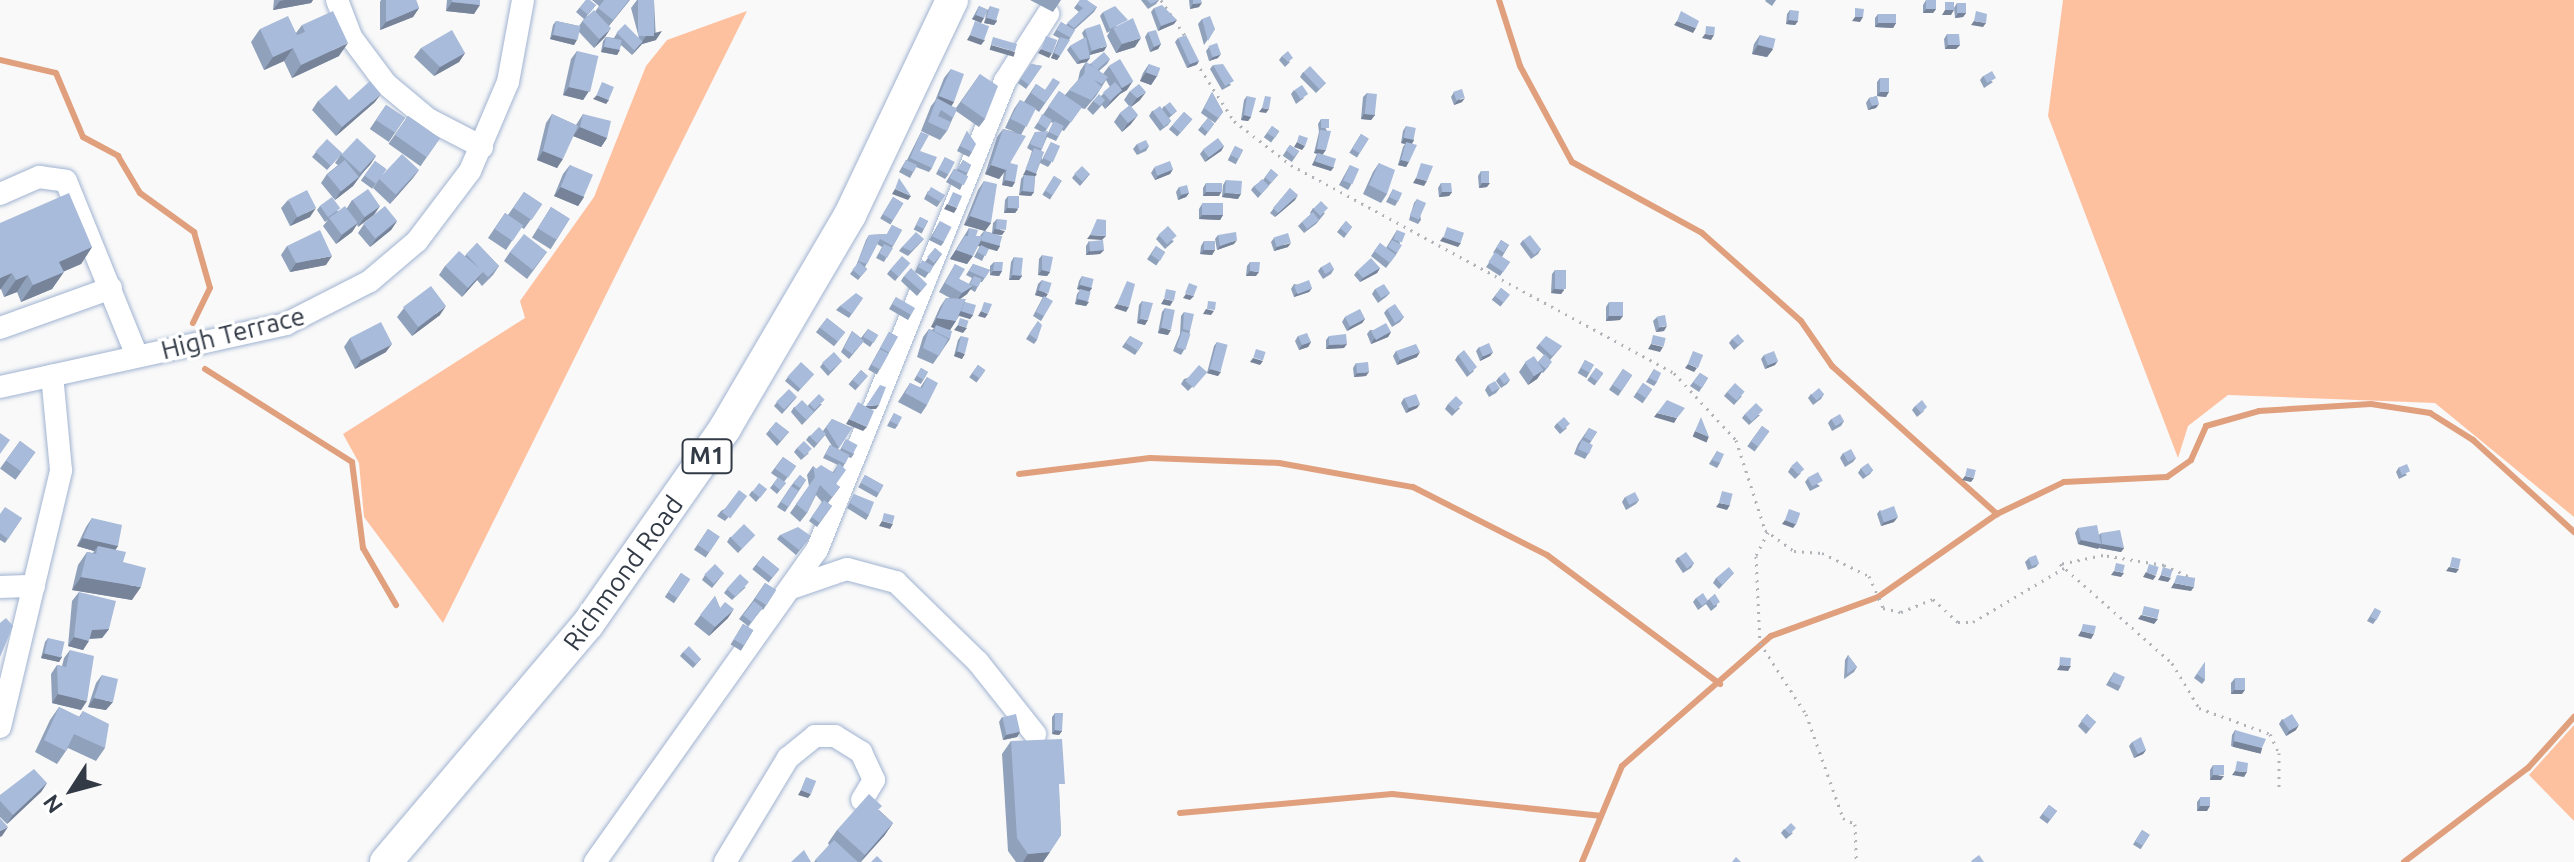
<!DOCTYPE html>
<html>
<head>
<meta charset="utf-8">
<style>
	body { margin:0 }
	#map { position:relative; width:2574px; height:862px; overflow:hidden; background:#f9f9f9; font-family:Ubuntu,sans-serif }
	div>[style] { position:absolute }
	.green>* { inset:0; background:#fec1a0 }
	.stream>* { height:6px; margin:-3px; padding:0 3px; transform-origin:3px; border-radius:3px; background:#e0a07d }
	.path>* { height:3px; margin-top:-1.5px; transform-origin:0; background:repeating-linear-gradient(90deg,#b0b3b7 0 2px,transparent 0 8px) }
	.roads { filter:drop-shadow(0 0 2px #a0b3d1) drop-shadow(0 0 2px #a0b3d1) }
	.minor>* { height:22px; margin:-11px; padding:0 11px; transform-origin:11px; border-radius:11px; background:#fff }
	.highway>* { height:32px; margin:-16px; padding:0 16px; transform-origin:16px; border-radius:16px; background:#fff }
	.wall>* { inset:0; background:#90a1bb; transform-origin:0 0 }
	.shaded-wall>* { inset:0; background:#768399; transform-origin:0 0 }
	.building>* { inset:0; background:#a8bbda; transform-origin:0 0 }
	span { translate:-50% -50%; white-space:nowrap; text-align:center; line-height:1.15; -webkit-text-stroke:7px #fff; paint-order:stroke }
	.shield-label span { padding:2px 6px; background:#fff; border:2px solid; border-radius:6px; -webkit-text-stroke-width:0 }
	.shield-label { font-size:24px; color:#323a46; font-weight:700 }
	.street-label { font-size:26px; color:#323a46 }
	.north { position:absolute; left:32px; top:750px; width:80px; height:80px; -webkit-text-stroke:6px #fff; paint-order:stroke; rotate:234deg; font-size:22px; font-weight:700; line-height:32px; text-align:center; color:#323a46 }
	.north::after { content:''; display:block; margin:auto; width:28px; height:36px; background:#323a46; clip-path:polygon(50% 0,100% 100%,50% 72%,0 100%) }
</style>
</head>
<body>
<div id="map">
	<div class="green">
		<i style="clip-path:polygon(2063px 0,2574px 0,2574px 517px,2435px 403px,2228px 395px,2188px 426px,2178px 458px,2048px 116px)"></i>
		<i style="clip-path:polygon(747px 11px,443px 623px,364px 517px,359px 463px,343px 434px,525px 318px,520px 301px,594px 197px,646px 66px,667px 40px)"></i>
		<i style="clip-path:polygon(2574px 725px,2574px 821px,2529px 775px)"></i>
	</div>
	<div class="stream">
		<i style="left:1499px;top:0;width:69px;rotate:72.3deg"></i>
		<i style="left:1520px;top:66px;width:109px;rotate:61.6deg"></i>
		<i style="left:1572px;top:162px;width:148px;rotate:28.6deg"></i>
		<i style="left:1702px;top:233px;width:132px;rotate:41.6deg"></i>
		<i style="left:1801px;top:321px;width:55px;rotate:55.4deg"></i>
		<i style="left:1832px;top:366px;width:222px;rotate:41.9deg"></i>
		<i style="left:0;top:60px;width:57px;rotate:13.1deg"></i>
		<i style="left:56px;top:73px;width:69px;rotate:67.1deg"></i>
		<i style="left:83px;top:137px;width:40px;rotate:28deg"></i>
		<i style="left:118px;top:156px;width:43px;rotate:59.3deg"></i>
		<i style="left:140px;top:193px;width:67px;rotate:35.8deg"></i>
		<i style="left:194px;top:232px;width:58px;rotate:74.1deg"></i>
		<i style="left:210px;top:288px;width:39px;rotate:116deg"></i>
		<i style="left:205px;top:369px;width:174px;rotate:32.3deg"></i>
		<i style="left:352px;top:462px;width:87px;rotate:82.7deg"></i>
		<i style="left:363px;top:548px;width:66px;rotate:59.9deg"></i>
		<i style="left:1019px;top:474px;width:132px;rotate:-7deg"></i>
		<i style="left:1150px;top:458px;width:129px;rotate:2.2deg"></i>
		<i style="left:1279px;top:463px;width:136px;rotate:10.2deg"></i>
		<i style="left:1413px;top:487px;width:150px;rotate:26.9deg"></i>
		<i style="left:1547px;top:555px;width:216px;rotate:36.7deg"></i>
		<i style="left:1180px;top:813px;width:213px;rotate:-5.1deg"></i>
		<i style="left:1392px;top:794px;width:209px;rotate:6deg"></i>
		<i style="left:1582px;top:862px;width:104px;rotate:-67.4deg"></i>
		<i style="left:1622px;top:766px;width:198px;rotate:-41.1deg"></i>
		<i style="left:1771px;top:636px;width:114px;rotate:-20deg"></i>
		<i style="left:1878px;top:597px;width:145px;rotate:-34.9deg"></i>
		<i style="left:1997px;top:514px;width:74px;rotate:-25.5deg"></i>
		<i style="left:2064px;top:482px;width:103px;rotate:-2.8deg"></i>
		<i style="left:2167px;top:477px;width:29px;rotate:-35deg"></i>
		<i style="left:2191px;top:460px;width:37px;rotate:-66deg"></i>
		<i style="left:2206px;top:426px;width:55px;rotate:-15.8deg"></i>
		<i style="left:2259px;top:411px;width:112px;rotate:-3.6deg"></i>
		<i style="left:2371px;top:404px;width:60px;rotate:8.7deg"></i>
		<i style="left:2430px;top:413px;width:51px;rotate:32.1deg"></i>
		<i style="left:2473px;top:440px;width:137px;rotate:42.3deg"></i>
		<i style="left:2404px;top:862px;width:156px;rotate:-37.2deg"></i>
		<i style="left:2528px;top:768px;width:69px;rotate:-48deg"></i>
	</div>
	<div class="path">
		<i style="left:1161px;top:0;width:48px;rotate:56deg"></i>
		<i style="left:1196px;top:62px;width:70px;rotate:57.2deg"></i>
		<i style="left:1234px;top:121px;width:72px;rotate:37.7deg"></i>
		<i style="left:1291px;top:165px;width:436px;rotate:28.5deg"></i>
		<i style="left:1674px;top:373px;width:91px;rotate:47.2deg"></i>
		<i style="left:1736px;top:440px;width:95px;rotate:72.1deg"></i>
		<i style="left:1765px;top:530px;width:36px;rotate:36deg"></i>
		<i style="left:1794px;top:551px;width:28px;rotate:4deg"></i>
		<i style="left:1822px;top:553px;width:52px;rotate:26.1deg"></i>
		<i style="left:1869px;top:576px;width:35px;rotate:66deg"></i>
		<i style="left:1883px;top:608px;width:18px;rotate:13deg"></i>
		<i style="left:1901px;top:612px;width:35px;rotate:-22deg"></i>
		<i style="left:1933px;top:599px;width:34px;rotate:43deg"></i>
		<i style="left:1958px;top:622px;width:15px"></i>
		<i style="left:1973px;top:622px;width:106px;rotate:-30.7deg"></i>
		<i style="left:1768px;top:532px;width:27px;rotate:117deg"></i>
		<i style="left:1756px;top:556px;width:87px;rotate:87.4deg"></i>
		<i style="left:1760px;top:643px;width:85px;rotate:57.1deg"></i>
		<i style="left:1806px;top:714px;width:110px;rotate:70.4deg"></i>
		<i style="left:1843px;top:818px;width:13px;rotate:27deg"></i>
		<i style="left:1855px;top:824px;width:38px;rotate:88deg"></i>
		<i style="left:2195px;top:579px;width:34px;rotate:-156deg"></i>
		<i style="left:2164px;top:565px;width:62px;rotate:-170.7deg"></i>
		<i style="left:2103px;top:555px;width:44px;rotate:168.2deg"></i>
		<i style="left:2060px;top:564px;width:149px;rotate:41.5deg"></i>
		<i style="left:2172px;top:663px;width:52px;rotate:59deg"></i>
		<i style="left:2199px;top:708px;width:76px;rotate:20.1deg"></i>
		<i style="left:2270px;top:734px;width:21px;rotate:65deg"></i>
		<i style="left:2279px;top:753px;width:34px;rotate:90deg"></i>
	</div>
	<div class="roads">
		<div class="minor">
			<i style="left:337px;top:0;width:40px;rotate:69deg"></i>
			<i style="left:351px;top:37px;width:59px;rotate:53.3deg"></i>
			<i style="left:386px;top:84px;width:55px;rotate:39.8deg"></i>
			<i style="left:428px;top:119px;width:61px;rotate:27.4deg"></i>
			<i style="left:0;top:194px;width:43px;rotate:-23.6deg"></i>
			<i style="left:39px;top:177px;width:27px;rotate:8deg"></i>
			<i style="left:66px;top:181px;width:189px;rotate:67.9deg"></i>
			<i style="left:0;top:328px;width:118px;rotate:-19.8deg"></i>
			<i style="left:0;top:387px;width:293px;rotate:-12.4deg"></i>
			<i style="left:286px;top:324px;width:94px;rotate:-27.1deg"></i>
			<i style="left:370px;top:281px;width:62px;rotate:-40.4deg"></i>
			<i style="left:417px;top:241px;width:88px;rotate:-52.9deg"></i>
			<i style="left:470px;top:171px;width:97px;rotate:-66.9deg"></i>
			<i style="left:508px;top:82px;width:83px;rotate:-79.6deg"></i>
			<i style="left:0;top:587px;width:34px;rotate:-2deg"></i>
			<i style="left:794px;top:587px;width:56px;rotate:-18.8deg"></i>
			<i style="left:847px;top:569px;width:51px;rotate:14.9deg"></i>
			<i style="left:896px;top:582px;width:115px;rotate:44.3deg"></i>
			<i style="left:978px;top:662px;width:92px;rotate:51.6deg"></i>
			<i style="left:0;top:727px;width:264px;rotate:-76.6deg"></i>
			<i style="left:61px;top:470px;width:95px;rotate:-95.4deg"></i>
			<i style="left:595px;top:862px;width:383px;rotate:-54.6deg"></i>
			<i style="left:817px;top:550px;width:505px;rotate:-68.16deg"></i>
			<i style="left:1005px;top:81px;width:80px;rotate:-57.3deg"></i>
			<i style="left:725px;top:862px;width:122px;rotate:-58.8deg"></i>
			<i style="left:788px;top:758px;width:35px;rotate:-39deg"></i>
			<i style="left:815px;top:736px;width:20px"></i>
			<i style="left:835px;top:736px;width:31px;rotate:32deg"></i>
			<i style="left:861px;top:752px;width:31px;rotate:65deg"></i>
			<i style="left:874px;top:780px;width:23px;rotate:121deg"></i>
		</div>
		<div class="highway">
			<i style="left:386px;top:862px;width:312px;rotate:-49.7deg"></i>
			<i style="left:588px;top:624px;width:239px;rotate:-55deg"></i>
			<i style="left:725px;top:428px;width:247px;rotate:-59.6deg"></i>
			<i style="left:850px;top:215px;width:238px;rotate:-64.6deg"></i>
		</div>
	</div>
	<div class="wall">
		<i style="clip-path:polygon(274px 0,313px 0,311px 3px,273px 10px)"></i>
		<i style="clip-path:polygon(381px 0,416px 0,419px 8px,413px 17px,380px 30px,380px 2px)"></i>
		<i style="clip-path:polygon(447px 0,480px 0,474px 14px,446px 11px)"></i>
		<i style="clip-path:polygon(586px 0,596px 5px,586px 17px,595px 12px,599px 6px,592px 0,630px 0,609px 26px,605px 37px,594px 48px,579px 32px,574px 45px,550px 39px,553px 25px,556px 21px,579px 26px,584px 19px,576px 12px)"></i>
		<i style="clip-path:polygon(637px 0,654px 0,656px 40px,642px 44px,632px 55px,621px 45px,617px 55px,601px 52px,603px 41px,606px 37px,614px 38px,617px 33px,639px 38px,631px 8px)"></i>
		<i style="clip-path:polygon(1030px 0,1061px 0,1053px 12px)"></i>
		<i style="clip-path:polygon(1080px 0,1097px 7px,1094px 12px,1074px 30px,1075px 30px,1057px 60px,1051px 58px,1059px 38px,1053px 35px,1061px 22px,1066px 25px,1079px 12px,1074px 8px)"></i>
		<i style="clip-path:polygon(1141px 0,1159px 0,1156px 4px,1148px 9px)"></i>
		<i style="clip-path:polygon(1189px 0,1201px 0,1199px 7px,1190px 9px)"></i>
		<i style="clip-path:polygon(1766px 0,1776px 0,1772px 6px,1765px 1px)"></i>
		<i style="clip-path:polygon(1926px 0,1936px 9px,1933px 13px,1923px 13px,1923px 5px)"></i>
		<i style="clip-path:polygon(1957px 3px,1966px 13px,1963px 17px,1955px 18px,1954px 8px)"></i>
		<i style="clip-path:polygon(979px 6px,988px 10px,990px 6px,997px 21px,994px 25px,984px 23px,987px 11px,981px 23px,972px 19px)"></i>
		<i style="clip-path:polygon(1154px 8px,1174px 24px,1158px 31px,1151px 12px)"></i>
		<i style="clip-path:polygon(1790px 10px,1798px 21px,1795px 25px,1786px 24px,1787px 14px)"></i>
		<i style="clip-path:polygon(1103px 12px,1135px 47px,1116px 53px,1107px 36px,1110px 31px,1107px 33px,1100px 16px)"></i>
		<i style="clip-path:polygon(1878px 14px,1896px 23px,1893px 28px,1875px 27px,1875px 18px)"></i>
		<i style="clip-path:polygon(1202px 19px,1215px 29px,1204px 45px,1198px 24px)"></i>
		<i style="clip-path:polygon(302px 25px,339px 56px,292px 78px,284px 61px,264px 70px,251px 42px,260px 29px,296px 33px)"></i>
		<i style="clip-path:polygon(evenodd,1085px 29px,1104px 51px,1090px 55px,1090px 58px,1086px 62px,1089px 64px,1110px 59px,1107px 64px,1099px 71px,1103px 74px,1109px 66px,1127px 90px,1120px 94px,1105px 109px,1102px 105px,1093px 115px,1087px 109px,1093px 101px,1101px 96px,1110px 87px,1106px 80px,1096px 96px,1085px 109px,1081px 108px,1064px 131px,1062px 130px,1056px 141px,1047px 137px,1041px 151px,1042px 160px,1051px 142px,1051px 163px,1048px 167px,1040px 163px,1035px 176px,1034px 192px,1031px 196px,1019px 195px,1021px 179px,1024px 175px,1032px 151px,1027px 148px,1035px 132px,1042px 132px,1034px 128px,1059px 91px,1065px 95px,1078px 80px,1080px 71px,1086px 62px,1077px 64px,1067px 50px,1070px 46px,1084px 38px,1082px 33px,1085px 29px,1051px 122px,1053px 123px,1048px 133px,1045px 132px,1051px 122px)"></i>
		<i style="clip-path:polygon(1148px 32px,1161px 44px,1158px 49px,1150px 52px,1145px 37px)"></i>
		<i style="clip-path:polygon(1947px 34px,1960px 45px,1956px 49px,1945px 49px,1944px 39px)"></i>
		<i style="clip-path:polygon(1760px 35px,1773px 49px,1767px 57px,1752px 54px,1754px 44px)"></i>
		<i style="clip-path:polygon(1178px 38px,1199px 61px,1196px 65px,1187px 68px,1175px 42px)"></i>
		<i style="clip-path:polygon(1209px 47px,1218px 58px,1209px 61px,1206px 51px)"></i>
		<i style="clip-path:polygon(421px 48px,465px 53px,459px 62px,434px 76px,414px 57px)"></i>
		<i style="clip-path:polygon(577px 51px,589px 91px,583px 100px,563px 95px,571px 59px)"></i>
		<i style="clip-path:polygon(1282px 56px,1290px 62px,1285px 67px,1279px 60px)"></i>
		<i style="clip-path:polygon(1031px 64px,1042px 66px,1026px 89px,1018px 83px)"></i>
		<i style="clip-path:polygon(1149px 64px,1157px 76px,1151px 85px,1140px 81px,1143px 73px)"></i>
		<i style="clip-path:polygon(1213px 65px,1231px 85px,1222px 90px,1210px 69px)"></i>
		<i style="clip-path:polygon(951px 69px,954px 102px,951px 106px,956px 108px,980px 74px,985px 119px,979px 127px,956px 111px,947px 131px,940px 140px,921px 131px,931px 106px,935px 101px,944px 78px)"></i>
		<i style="clip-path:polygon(1303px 72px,1326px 83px,1316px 93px,1300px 77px)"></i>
		<i style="clip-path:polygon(1983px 76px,1993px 82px,1984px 88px,1980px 80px)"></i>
		<i style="clip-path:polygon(1880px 78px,1886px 97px,1877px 96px,1876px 108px,1868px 110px,1866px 103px,1869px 98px,1877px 96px,1877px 82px)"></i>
		<i style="clip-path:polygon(1060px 82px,1039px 112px,1035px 109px,1021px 135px,1010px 163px,1015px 182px,1012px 187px,1002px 185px,1004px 172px,999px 179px,985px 174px,997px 137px,1003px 129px,1015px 132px,1005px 128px,1014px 109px,1020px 100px,1024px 102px,1036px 84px,1045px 90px)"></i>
		<i style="clip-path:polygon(1294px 90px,1304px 98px,1296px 104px,1291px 94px)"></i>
		<i style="clip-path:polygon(1130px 91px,1140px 100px,1131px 107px,1131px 124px,1122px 132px,1114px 122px,1120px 113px,1129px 106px,1124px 100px)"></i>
		<i style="clip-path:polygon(1212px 92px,1223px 112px,1215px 123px,1201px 113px)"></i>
		<i style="clip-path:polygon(1454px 92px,1462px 102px,1454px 105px,1451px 97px)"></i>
		<i style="clip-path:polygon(1367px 93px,1375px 115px,1371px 120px,1361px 119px,1363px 97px)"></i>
		<i style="clip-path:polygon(1247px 96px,1251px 117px,1248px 121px,1241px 120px,1244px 100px)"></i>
		<i style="clip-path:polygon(349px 100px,375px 102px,336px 136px,312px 110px,318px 101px)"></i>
		<i style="left:386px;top:105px;width:23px;height:29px;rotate:34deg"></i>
		<i style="clip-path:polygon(1164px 106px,1177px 111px,1169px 118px,1171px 121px,1168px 125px,1160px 131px,1149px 116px,1152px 111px,1162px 109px)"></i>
		<i style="left:1184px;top:112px;width:11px;height:23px;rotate:41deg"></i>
		<i style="clip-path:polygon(552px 114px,576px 125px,583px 114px,607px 138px,601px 147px,573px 136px,557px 168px,537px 160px,546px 123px)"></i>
		<i style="left:408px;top:116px;width:39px;height:34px;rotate:35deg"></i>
		<i style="clip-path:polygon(1208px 118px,1214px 124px,1205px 136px,1198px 130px)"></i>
		<i style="clip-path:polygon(1321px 119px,1327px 131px,1323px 154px,1331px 171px,1312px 165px,1317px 154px,1314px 153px,1319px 132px,1318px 124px)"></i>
		<i style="left:1272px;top:126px;width:9px;height:14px;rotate:36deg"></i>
		<i style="clip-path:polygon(1406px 126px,1414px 140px,1412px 144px,1406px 167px,1398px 165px,1403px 147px,1405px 144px,1401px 143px,1403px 131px)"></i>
		<i style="clip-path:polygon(967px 131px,972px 152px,969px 157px,957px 151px)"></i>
		<i style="clip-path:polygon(921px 132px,920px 151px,932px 168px,929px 172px,916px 167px,910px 178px,899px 172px,906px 160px,907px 160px)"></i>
		<i style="left:1361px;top:134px;width:9px;height:22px;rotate:32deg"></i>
		<i style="clip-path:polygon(1137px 144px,1149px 146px,1146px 151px,1137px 155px,1133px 149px)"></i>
		<i style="left:1290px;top:145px;width:11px;height:13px;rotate:34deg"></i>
		<i style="clip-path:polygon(1224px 146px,1221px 151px,1205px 162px,1200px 154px,1203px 150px)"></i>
		<i style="left:1235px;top:146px;width:9px;height:16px;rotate:27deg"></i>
		<i style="clip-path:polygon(316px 152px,342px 153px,327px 170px,312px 157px)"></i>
		<i style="clip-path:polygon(341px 154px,376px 156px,353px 186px,335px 200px,321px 183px,327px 174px,338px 165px,335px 163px)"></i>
		<i style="clip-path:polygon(945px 157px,948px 175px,945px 179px,936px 174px)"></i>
		<i style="clip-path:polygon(963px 160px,971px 165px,960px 190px,946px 182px,954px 169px,957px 170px)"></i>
		<i style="left:375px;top:161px;width:14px;height:24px;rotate:36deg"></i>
		<i style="clip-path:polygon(1379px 163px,1387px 194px,1381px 203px,1363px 194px,1373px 172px)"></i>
		<i style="clip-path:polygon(570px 165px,584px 197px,578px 206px,554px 196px,563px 174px)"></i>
		<i style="clip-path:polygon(1350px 165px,1351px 185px,1348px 190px,1339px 185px)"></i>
		<i style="clip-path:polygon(1154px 168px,1173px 169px,1170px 174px,1155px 180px,1151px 173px)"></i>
		<i style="clip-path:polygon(1271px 169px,1278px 175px,1258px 198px,1251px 190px,1254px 186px,1263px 180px)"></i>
		<i style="clip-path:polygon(419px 170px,390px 204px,373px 188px,379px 179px)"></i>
		<i style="clip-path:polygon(1481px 171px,1487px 187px,1479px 188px,1478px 176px)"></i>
		<i style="clip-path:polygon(1075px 174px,1090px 174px,1080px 186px,1072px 178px)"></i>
		<i style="left:1054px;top:176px;width:9px;height:22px;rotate:32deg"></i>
		<i style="clip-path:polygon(1226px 180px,1238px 199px,1222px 197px,1223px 185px)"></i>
		<i style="clip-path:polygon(984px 181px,991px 223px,985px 231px,964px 225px,978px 190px)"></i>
		<i style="clip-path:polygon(1206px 183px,1219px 196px,1203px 196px,1203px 188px)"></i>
		<i style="clip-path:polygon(1441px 183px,1452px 192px,1449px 196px,1439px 197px,1438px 188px)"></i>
		<i style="clip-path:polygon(1179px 187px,1189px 193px,1186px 197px,1178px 200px,1176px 192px)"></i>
		<i style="clip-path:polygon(1290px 188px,1295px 200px,1275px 217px,1270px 213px)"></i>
		<i style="clip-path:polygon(1393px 189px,1398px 201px,1395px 206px,1386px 202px)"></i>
		<i style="clip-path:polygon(928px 191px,945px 195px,937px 207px,924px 199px)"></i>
		<i style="clip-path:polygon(524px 192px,542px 204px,524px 229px,521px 227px,506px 250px,488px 238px,505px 213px,508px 215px)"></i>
		<i style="clip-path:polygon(1008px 196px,1018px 209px,1015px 213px,1004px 213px,1005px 200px)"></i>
		<i style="left:893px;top:197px;width:12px;height:25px;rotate:31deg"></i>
		<i style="clip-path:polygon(1417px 199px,1421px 220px,1418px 224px,1409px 220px,1414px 203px)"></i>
		<i style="clip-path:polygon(288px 200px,310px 217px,290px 226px,281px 208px)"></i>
		<i style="clip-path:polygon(352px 200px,380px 206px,358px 227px,357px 224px,352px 232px,336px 244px,323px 226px,328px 220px,325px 222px,317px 210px,320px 206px,338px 211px,347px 208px)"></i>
		<i style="clip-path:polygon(1202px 204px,1223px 215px,1220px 220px,1199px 219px,1199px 209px)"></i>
		<i style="left:551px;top:207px;width:22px;height:36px;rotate:32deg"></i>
		<i style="clip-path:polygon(1313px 208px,1325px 213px,1316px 224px,1304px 233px,1298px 226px,1302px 222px,1311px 214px,1310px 213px)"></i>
		<i style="left:920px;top:217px;width:9px;height:14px;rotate:27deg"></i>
		<i style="clip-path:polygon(997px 219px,1002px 235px,995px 234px,1000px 246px,997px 251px,988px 248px,982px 261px,974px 257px,980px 246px,978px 246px,967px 264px,950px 259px,969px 228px,976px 236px,980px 236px,984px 231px,992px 233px,993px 223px)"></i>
		<i style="clip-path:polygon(397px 221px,391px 230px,370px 247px,358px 233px,364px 224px)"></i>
		<i style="clip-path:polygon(940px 221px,944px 242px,941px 246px,929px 240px)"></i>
		<i style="clip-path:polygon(1346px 221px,1352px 227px,1344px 238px,1337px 232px)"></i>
		<i style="clip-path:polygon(0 223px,92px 247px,81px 264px,64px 271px,52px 289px,21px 302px,17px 292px,4px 297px,1px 289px)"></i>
		<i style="clip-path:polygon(892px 225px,902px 230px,884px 262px,876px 258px,882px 247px,877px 244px,865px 267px,867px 269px,858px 280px,850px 274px,856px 266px,866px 240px,869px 235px,887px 234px)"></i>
		<i style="clip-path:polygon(1397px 230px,1400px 244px,1397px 253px,1386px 268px,1371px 256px,1380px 243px,1386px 248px)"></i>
		<i style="clip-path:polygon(1159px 235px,1174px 241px,1165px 249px,1156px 239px)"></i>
		<i style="clip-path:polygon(1218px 235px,1234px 244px,1217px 250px,1215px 239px)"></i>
		<i style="clip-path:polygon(1274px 238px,1288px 247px,1274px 251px,1271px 242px)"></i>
		<i style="clip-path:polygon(924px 239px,908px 256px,899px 251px,902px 247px)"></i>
		<i style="clip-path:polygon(1501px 240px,1509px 245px,1502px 257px,1510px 262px,1500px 276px,1486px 267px,1495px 254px,1493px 253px)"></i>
		<i style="clip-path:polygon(1523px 240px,1541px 249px,1538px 254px,1531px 259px,1520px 244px)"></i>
		<i style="clip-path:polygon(1089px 241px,1104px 250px,1100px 254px,1086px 255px,1086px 246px)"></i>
		<i style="clip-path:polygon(1204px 241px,1215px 250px,1212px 255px,1200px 254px,1201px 246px)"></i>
		<i style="clip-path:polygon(477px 243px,499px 266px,493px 275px,482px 286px,477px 280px,462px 297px,439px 275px,445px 266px,465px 256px)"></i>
		<i style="clip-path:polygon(287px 246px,326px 265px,290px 272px,281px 255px)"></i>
		<i style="left:1156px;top:246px;width:11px;height:16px;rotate:34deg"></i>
		<i style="clip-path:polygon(935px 248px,942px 254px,925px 278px,915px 272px,919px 264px,925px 262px)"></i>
		<i style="clip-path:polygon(510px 252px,547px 252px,527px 279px,504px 261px)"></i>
		<i style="clip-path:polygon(1042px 255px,1050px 272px,1047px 276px,1038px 275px,1039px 259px)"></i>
		<i style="clip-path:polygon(1014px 257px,1022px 276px,1019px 280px,1009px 280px,1011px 262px)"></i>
		<i style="clip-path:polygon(994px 262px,1002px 271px,999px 276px,990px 275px,990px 266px)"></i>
		<i style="clip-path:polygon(1250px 262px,1256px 276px,1246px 276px,1247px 266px)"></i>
		<i style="clip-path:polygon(910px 263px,895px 281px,887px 274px,890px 270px)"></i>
		<i style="clip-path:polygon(955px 264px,959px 279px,969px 284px,972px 278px,966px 275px,973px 264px,990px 270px,982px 282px,980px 282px,975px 292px,970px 289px,967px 294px,960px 299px,965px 302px,973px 315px,970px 319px,959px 316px,950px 330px,948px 329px,950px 339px,933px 364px,917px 357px,923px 337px,929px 329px,932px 330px,934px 328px,931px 327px,940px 307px,946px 298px,950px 298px,939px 292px)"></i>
		<i style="clip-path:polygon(1321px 267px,1334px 269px,1331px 274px,1323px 279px,1318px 271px)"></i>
		<i style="clip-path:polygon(1380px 268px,1377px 273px,1360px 282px,1354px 275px,1357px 271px)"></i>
		<i style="clip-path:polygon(1555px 270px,1564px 290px,1561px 294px,1551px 293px,1552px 274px)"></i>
		<i style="clip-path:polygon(904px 276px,927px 284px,917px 296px,901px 281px)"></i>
		<i style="clip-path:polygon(1082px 276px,1092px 288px,1090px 291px,1086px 306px,1075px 304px,1077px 294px,1080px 290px,1077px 289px,1079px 281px)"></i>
		<i style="clip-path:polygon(1042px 280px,1046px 297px,1044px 316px,1041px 321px,1033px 316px,1043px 297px,1035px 295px,1038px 284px)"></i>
		<i style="clip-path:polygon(1294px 284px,1312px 288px,1309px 292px,1294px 297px,1291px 289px)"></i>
		<i style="left:1501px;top:288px;width:11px;height:15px;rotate:38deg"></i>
		<i style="clip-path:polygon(1375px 289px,1390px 293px,1386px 297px,1378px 303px,1372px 294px)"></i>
		<i style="clip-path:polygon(896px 297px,911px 315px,908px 320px,889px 309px)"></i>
		<i style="clip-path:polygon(863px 298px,849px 318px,836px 310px,840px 306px)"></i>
		<i style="clip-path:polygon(1142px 301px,1145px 325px,1137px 323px,1139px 305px)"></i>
		<i style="clip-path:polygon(1609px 302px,1620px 320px,1606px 321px,1606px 307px)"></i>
		<i style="clip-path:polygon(404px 308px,440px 315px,412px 336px,397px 317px)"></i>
		<i style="clip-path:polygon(1165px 308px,1168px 335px,1158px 333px,1162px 312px)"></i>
		<i style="clip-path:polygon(1387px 309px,1404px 317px,1400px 322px,1392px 327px,1384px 313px)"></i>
		<i style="clip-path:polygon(1184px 312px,1190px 331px,1184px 350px,1181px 355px,1173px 351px,1180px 334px,1181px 316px)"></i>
		<i style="clip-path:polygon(1345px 317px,1365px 319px,1362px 323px,1347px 331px,1342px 322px)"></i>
		<i style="clip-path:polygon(1657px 317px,1664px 331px,1656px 332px,1653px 321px)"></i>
		<i style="left:827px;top:318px;width:23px;height:18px;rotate:38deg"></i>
		<i style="clip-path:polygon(1038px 321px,1037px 340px,1034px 344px,1026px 339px)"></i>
		<i style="clip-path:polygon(868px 329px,878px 335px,870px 347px,863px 342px,849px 359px,841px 352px,852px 331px,861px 338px)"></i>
		<i style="clip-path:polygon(1370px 330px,1391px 332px,1388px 337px,1371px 344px,1367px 334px)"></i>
		<i style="left:889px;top:332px;width:10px;height:43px;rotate:29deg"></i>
		<i style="clip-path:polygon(961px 336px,962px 359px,954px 356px,958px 340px)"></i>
		<i style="clip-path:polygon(1130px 336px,1143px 343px,1135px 355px,1122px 347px)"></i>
		<i style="clip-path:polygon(1298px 336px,1311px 342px,1308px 347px,1299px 350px,1295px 341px)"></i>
		<i style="clip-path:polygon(1329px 336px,1344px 348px,1326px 349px,1326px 340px)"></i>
		<i style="clip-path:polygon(350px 338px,386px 352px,355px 369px,344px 347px)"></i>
		<i style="clip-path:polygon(1732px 339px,1744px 341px,1734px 350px,1729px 343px)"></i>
		<i style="clip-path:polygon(1217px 342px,1218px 376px,1207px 373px,1214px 346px)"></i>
		<i style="clip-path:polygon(1539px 344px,1562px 346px,1550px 360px,1549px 366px,1543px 373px,1542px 372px,1537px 379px,1528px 385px,1519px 372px,1525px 363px,1538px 362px,1544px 355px,1536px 348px)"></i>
		<i style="clip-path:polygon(1479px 347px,1493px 352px,1490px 356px,1480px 361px,1476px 351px)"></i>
		<i style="clip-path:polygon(1396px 351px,1417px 357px,1397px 365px,1393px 356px)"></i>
		<i style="clip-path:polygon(1458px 355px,1474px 371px,1467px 377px,1455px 360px)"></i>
		<i style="clip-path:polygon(1764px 355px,1775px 365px,1765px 369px,1761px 359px)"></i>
		<i style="left:1585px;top:360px;width:10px;height:15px;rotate:29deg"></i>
		<i style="clip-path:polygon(842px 361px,828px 376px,820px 367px,823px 363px)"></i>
		<i style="clip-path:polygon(1356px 363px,1366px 376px,1354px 377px,1353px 368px)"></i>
		<i style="left:978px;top:365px;width:9px;height:15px;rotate:36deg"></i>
		<i style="left:921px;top:368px;width:8px;height:14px;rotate:30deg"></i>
		<i style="left:1596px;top:368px;width:9px;height:15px;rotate:36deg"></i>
		<i style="left:1623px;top:369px;width:11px;height:25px;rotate:34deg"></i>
		<i style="clip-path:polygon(1654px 369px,1657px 382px,1654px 386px,1646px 382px)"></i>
		<i style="left:861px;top:370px;width:9px;height:19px;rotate:41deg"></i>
		<i style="clip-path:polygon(1207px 372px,1188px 391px,1181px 384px,1184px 379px)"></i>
		<i style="clip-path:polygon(1700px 373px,1708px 378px,1699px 392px,1690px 386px)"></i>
		<i style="clip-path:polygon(814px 374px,798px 392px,785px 381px,788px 377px)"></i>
		<i style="clip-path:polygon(927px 377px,927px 405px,921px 414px,898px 402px,910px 383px,920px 388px)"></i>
		<i style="clip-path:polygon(1499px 377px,1510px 380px,1507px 384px,1501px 388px,1496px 381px)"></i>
		<i style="left:1643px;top:383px;width:11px;height:17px;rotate:34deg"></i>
		<i style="clip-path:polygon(1488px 385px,1500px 388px,1496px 393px,1489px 397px,1485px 390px)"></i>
		<i style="clip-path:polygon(1727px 392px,1742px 396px,1734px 405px,1724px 396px)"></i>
		<i style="clip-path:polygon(1811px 394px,1824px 394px,1821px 399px,1813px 405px,1808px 398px)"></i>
		<i style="clip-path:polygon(797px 397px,782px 414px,774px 406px,777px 402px)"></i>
		<i style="clip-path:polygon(1404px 398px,1417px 408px,1406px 413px,1401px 403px)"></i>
		<i style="clip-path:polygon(809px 404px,822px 404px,802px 425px,791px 412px,794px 407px,808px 406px)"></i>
		<i style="clip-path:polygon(1448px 404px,1460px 408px,1452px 416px,1445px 409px)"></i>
		<i style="clip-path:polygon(1915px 406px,1924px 411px,1917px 417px,1912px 410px)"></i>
		<i style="clip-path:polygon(894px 413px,898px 425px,895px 429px,887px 426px)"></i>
		<i style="clip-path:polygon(1745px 414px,1760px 415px,1749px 425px,1742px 418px)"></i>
		<i style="clip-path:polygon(832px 419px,852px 428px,838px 449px,840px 450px,846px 439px,854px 454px,851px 458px,848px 457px,843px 467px,836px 484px,840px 487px,828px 503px,832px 506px,817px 527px,809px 521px,822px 502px,816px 495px,807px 513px,800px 522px,790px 513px,809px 486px,807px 475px,813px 466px,816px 469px,833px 472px,838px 465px,823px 458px,830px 445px,832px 446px,825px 435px,814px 448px,806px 440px,809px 436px,823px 431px)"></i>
		<i style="clip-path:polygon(1831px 419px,1844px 421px,1841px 426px,1832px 431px,1828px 423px)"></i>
		<i style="clip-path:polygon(776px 422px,789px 432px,777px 446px,766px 434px)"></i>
		<i style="clip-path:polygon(1557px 423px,1567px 428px,1560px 434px,1554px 427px)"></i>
		<i style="left:1762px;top:426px;width:9px;height:25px;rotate:36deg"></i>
		<i style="clip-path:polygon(1589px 428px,1597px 432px,1590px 443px,1588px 454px,1585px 459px,1574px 454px,1578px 444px)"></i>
		<i style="left:20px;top:441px;width:19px;height:34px;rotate:36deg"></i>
		<i style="clip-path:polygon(797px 448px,809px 453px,801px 460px,794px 452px)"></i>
		<i style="clip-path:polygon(1717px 451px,1720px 463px,1717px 468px,1709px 464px)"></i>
		<i style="clip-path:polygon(1843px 453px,1856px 458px,1853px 462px,1845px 467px,1840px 458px)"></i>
		<i style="clip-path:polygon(783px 457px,796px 466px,784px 482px,786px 483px,777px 494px,770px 488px,778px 478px,771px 473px)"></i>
		<i style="clip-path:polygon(1791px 467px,1801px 473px,1795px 479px,1788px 472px)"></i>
		<i style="clip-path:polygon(2399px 467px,2407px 475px,2399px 479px,2396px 472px)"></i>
		<i style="clip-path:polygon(1861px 468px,1873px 470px,1870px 474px,1863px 479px,1858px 473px)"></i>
		<i style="clip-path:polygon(800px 475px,806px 480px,785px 512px,777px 507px,791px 486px)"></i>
		<i style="left:865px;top:475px;width:21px;height:14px;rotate:29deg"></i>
		<i style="clip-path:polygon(1808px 478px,1820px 486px,1810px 491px,1805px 482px)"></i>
		<i style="clip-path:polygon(767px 489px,756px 502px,749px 495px,752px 491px)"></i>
		<i style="clip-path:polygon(854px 494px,869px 515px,866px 520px,847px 508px)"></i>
		<i style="clip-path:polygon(747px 496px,725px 521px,717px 516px,721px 511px)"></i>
		<i style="clip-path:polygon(1625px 497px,1639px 500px,1636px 504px,1626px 510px,1622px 502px)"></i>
		<i style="clip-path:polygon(1880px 510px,1894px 522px,1881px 526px,1877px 514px)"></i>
		<i style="clip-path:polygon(0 514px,22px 518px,5px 543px,0 540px)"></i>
		<i style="clip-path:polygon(92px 518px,118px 546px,115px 550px,123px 562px,132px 600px,72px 590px,78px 565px,87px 552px,93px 553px,94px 551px,77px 546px,86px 527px)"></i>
		<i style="clip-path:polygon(2078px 528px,2099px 535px,2101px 533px,2124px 548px,2121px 552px,2078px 544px,2075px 533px)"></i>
		<i style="left:708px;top:529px;width:14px;height:25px;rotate:34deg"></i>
		<i style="clip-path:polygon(755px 535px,738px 553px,727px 542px,730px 537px)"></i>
		<i style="clip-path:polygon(780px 535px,811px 536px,796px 555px,777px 539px)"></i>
		<i style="left:763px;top:556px;width:21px;height:17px;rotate:39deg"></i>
		<i style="clip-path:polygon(1678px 557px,1694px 563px,1691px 568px,1683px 573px,1675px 561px)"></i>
		<i style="clip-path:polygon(2029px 558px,2039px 563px,2036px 567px,2028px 570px,2025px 562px)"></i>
		<i style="left:681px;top:573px;width:11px;height:29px;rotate:34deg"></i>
		<i style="clip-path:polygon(724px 573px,712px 588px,702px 580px,705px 575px)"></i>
		<i style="clip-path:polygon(1734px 573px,1719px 589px,1713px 583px,1716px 578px)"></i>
		<i style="clip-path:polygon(765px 583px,776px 590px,763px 610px,762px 609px,748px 626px,739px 619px,752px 602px)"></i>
		<i style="clip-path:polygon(746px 587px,732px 600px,724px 593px,727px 589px)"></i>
		<i style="clip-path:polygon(79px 592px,109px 629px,102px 638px,89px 639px,83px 650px,68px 646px,72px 601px)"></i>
		<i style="clip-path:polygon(1715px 594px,1717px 606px,1711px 611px,1706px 604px,1698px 610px,1693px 602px,1696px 598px,1708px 600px)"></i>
		<i style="clip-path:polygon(715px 596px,720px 608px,728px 618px,709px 636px,694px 624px)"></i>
		<i style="clip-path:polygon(2375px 608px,2376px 620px,2373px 624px,2367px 621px)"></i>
		<i style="left:743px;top:624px;width:12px;height:24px;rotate:31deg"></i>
		<i style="clip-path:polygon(48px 638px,62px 657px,59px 662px,41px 658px,45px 642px)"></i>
		<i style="clip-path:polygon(70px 650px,81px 710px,52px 703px,51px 674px,57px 665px,62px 666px,64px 658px)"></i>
		<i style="clip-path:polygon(683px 652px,701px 659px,693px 668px,680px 656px)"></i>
		<i style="clip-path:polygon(1848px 655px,1857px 667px,1854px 672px,1844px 679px,1845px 660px)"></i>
		<i style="clip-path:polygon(2205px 662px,2205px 680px,2202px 684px,2194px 678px)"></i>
		<i style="clip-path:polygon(2114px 672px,2121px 686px,2118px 691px,2106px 685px)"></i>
		<i style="clip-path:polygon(102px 675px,106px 710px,88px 707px,96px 683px)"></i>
		<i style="clip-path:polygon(2235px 678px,2242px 694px,2231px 694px,2231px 683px)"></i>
		<i style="clip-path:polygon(59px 707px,79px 717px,83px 711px,105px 748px,96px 761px,68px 748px,57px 764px,35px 752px,50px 720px)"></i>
		<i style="clip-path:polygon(1055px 713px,1062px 731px,1059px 735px,1052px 734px,1052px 717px)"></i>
		<i style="clip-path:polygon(2087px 714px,2096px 722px,2086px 734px,2078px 726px)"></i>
		<i style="clip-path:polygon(1002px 717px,1020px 732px,1017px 737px,1003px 740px,999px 722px)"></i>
		<i style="clip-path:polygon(2282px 719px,2296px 730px,2286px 736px,2279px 724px)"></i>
		<i style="clip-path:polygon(2235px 730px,2262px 748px,2259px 753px,2231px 746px,2232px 735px)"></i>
		<i style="clip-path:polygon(1011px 741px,1059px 793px,1061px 835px,1043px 862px,1016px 862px,1008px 851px,1002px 754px)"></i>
		<i style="clip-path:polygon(2132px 742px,2146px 750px,2143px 754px,2134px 758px,2129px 746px)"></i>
		<i style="clip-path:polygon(2213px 765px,2221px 780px,2210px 780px,2210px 770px)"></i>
		<i style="clip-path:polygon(47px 783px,41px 792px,7px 824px,0 817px,0 795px)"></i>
		<i style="clip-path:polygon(2200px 798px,2207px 811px,2197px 811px,2197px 802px)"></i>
		<i style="left:2049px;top:805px;width:10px;height:16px;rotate:37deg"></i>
		<i style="clip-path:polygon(879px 810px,893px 823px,884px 836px,861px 862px,814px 862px,829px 845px,828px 843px,837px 830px)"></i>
		<i style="clip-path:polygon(1784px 829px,1793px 833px,1786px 839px,1781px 833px)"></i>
		<i style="left:2142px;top:830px;width:9px;height:17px;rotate:32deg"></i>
	</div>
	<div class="shaded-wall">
		<i style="clip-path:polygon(285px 0,313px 0,311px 3px,273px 10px,280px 1px)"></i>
		<i style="clip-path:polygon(452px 2px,480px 5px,474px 14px,446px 11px)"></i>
		<i style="clip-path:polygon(1202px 3px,1199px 7px,1190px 9px,1193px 4px)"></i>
		<i style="clip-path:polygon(419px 8px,413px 17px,380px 30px,386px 22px)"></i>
		<i style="clip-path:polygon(1926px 9px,1936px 9px,1933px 13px,1923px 13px)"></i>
		<i style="clip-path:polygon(1945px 10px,1954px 10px,1951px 15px,1942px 15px)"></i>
		<i style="clip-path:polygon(1958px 13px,1966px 13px,1963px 17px,1955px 18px)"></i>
		<i style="clip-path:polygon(976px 15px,984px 18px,981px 23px,972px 19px)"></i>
		<i style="clip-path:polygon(1855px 17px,1863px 17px,1860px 22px,1852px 21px)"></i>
		<i style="clip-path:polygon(987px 18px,997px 21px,994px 25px,984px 23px)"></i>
		<i style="clip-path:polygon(1177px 20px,1174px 24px,1158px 31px,1161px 26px)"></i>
		<i style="clip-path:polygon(1789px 20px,1798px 21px,1795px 25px,1786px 24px)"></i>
		<i style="clip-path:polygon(1677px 21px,1696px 28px,1693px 33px,1674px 25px)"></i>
		<i style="clip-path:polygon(1974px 21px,1986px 23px,1983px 27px,1971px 25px)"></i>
		<i style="clip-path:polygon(1878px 23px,1896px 23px,1893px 28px,1875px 27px)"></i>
		<i style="clip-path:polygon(611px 28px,605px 37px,594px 48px,600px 39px)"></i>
		<i style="clip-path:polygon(662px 31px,656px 40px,642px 44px,632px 55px,647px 35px)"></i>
		<i style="clip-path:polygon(1705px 34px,1714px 35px,1711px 40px,1702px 38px)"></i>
		<i style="clip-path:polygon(553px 35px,577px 40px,574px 45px,550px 39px)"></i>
		<i style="clip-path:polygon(970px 35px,985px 40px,981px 45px,967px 40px)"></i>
		<i style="clip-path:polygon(1141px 38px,1135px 47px,1116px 53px,1122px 44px)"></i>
		<i style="clip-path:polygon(348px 43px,339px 56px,292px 78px,301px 65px)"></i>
		<i style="clip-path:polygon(1161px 44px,1158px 49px,1150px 52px,1154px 47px)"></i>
		<i style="left:991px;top:45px;width:25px;height:5px;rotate:16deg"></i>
		<i style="clip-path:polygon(1758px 45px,1773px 49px,1767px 57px,1752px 54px)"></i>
		<i style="clip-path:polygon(1948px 45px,1960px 45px,1956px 49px,1945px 49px)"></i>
		<i style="clip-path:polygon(1107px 46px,1104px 51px,1089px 55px,1092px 51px)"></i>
		<i style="clip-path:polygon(604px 47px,620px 50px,617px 55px,601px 52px)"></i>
		<i style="clip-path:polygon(293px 48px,284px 61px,264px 70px,273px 57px)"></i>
		<i style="clip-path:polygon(1041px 49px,1052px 53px,1049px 58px,1038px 53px)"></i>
		<i style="clip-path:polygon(465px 53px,459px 62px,434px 76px,440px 67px)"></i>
		<i style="clip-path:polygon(1054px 53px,1060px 56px,1057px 60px,1051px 58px)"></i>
		<i style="clip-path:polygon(1221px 54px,1218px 58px,1209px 61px,1213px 57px)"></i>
		<i style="clip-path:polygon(1090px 58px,1087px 62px,1077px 64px,1080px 60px)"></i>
		<i style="clip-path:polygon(1199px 61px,1196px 65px,1187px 68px,1190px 64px)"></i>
		<i style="clip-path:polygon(1146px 72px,1157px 76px,1151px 85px,1140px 81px)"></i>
		<i style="clip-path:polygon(1133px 81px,1127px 90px,1120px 94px,1105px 109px,1122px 87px)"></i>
		<i style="clip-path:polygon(569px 87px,589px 91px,583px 100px,563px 95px)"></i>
		<i style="clip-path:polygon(1146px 92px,1140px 100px,1131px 107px,1137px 98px)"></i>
		<i style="clip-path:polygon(1880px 92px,1889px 92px,1886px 97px,1877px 96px)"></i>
		<i style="clip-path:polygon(381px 94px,375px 102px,336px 136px,342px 127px)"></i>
		<i style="clip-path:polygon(597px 95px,609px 100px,606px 104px,593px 99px)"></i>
		<i style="clip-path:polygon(939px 96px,954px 102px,948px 111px,936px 101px)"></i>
		<i style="clip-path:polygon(1465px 98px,1462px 102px,1454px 105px,1457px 101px)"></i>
		<i style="clip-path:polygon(1879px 104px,1876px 108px,1868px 110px,1872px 106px)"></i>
		<i style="clip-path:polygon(1262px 108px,1269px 109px,1266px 113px,1259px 112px)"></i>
		<i style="clip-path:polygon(1364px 114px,1375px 115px,1371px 120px,1361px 119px)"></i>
		<i style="clip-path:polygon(1138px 115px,1131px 124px,1122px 132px,1128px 123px)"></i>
		<i style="clip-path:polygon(1244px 115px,1251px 117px,1248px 121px,1241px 120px)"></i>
		<i style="clip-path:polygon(580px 127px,607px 138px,601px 147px,573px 136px)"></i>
		<i style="clip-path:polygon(1404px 138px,1414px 140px,1411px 145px,1401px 143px)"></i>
		<i style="clip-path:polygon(1297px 142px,1305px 146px,1302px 150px,1294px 147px)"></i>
		<i style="clip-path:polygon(1224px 146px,1221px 151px,1205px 162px,1208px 158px)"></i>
		<i style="clip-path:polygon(1317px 149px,1326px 150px,1323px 154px,1314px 153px)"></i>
		<i style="clip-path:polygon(543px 151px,563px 159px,557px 168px,537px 160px)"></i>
		<i style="clip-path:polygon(376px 156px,370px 165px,357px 178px,359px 177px,353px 186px,335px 200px,341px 191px,356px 179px)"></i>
		<i style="clip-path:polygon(1401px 160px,1409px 162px,1406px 167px,1398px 165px)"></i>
		<i style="clip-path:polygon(1315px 161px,1334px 167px,1331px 171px,1312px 165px)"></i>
		<i style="clip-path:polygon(991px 165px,1006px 170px,999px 179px,985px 174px)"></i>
		<i style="clip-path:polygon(1173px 169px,1170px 174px,1155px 180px,1158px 176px)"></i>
		<i style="clip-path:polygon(419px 170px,413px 178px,390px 204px,397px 195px)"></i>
		<i style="clip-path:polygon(1026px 170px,1037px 174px,1034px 178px,1023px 175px)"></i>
		<i style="clip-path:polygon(1416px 178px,1427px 181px,1424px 186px,1413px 183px)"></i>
		<i style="clip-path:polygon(1005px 180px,1015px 182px,1012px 187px,1002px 185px)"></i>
		<i style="clip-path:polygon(1482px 183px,1490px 183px,1487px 187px,1479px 188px)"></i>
		<i style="clip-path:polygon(561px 187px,584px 197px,578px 206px,554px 196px)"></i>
		<i style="clip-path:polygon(895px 189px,911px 196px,908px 200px,892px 194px)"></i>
		<i style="clip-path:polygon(1022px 191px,1034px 192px,1031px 196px,1019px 195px)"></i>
		<i style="clip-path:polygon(1222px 191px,1219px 196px,1203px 196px,1206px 192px)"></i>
		<i style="clip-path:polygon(1442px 192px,1452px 192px,1449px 196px,1439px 197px)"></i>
		<i style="clip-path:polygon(1189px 193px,1186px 197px,1178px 200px,1181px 195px)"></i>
		<i style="clip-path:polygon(1225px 193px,1241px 194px,1238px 199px,1222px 197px)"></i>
		<i style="clip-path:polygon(1298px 195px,1295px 200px,1275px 217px,1278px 213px)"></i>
		<i style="clip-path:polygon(947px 204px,957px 208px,954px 213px,944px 209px)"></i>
		<i style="clip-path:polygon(380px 206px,374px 215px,358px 227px,364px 218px)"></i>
		<i style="clip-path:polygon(316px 208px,310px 217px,290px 226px,296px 218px)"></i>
		<i style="clip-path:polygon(1007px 208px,1018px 209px,1015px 213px,1004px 213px)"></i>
		<i style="clip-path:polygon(1202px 215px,1223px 215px,1220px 220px,1199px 219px)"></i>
		<i style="clip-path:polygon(970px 216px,991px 223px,985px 231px,964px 225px)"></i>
		<i style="clip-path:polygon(397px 221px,391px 230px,370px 247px,376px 239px)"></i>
		<i style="clip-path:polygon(358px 223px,352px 232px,336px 244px,342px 235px)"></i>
		<i style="clip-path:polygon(995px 229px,1005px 231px,1002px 235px,992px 234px)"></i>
		<i style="clip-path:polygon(1090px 235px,1106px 236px,1102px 240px,1087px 239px)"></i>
		<i style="clip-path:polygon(1443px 237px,1461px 243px,1458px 247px,1440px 241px)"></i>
		<i style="clip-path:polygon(1237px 240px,1234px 244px,1217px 250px,1220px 246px)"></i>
		<i style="clip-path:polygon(981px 241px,1000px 246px,997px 251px,978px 246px)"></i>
		<i style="clip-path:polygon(1291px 243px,1288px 247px,1274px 251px,1277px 247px)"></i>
		<i style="clip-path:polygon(92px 247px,81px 264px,47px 279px,59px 262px)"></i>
		<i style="clip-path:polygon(956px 250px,973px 256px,967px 264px,950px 259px)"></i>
		<i style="clip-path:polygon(1104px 250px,1100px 254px,1086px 255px,1089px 251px)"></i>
		<i style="clip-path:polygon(1204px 250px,1215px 250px,1212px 255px,1200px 254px)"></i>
		<i style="clip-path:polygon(332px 256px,326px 265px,290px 272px,296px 263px)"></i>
		<i style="clip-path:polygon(1380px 268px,1377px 273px,1360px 282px,1363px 278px)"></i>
		<i style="clip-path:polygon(1042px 270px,1050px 272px,1047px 276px,1038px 275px)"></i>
		<i style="clip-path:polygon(993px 271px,1002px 271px,999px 276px,990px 275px)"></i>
		<i style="clip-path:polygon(1250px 271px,1259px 272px,1256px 276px,1246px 276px)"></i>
		<i style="clip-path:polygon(64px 272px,52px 289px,21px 302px,33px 285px)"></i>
		<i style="clip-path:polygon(483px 272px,477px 280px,462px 297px,468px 288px)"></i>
		<i style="clip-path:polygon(12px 273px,0 290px,0 278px)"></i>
		<i style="clip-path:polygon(28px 275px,17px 292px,4px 297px,16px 280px)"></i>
		<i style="clip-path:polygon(1013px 275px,1022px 276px,1019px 280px,1009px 280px)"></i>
		<i style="clip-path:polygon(1080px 285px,1092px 288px,1089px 292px,1077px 289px)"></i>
		<i style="clip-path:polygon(973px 286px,967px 294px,956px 302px,962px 293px)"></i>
		<i style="clip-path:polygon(1312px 288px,1309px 292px,1294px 297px,1297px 292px)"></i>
		<i style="clip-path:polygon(1554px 289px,1564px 290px,1561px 294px,1551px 293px)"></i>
		<i style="clip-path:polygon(1038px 290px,1048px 294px,1045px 298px,1035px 295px)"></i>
		<i style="clip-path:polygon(1186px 294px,1194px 296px,1190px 300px,1183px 298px)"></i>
		<i style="clip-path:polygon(1078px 299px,1089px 302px,1086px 306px,1075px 304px)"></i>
		<i style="clip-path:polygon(1164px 299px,1173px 301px,1170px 306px,1161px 304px)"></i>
		<i style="clip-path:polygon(1117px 304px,1129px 307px,1126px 312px,1114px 308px)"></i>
		<i style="clip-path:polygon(446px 306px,440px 315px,412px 336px,418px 328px)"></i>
		<i style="clip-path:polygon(1206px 309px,1214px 311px,1211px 315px,1203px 314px)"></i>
		<i style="clip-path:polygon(961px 311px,973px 315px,970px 319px,958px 315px)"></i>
		<i style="clip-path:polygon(981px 311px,988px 314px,985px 318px,978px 316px)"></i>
		<i style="clip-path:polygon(1609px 316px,1623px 316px,1620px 320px,1606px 321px)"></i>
		<i style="clip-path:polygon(937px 318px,956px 321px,950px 330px,935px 328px,936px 325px,934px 328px,931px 327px)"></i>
		<i style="clip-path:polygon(1140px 319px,1148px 320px,1145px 325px,1137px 323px)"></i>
		<i style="clip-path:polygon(1365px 319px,1362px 323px,1347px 331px,1350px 327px)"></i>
		<i style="clip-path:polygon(958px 325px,967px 328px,963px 333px,954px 330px)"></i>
		<i style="clip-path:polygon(1667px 326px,1664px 331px,1656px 332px,1659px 328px)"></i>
		<i style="clip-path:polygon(1161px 328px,1171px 330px,1168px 335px,1158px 333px)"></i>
		<i style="clip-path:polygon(1391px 332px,1388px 337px,1371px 344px,1374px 339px)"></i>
		<i style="clip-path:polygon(1311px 342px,1308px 347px,1299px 350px,1302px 345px)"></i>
		<i style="clip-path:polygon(392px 344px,386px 352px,355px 369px,361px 360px)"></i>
		<i style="clip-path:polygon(1347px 344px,1344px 348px,1326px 349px,1329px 345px)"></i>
		<i style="clip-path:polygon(1651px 344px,1663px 347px,1660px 352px,1648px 349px)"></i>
		<i style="clip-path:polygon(957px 351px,965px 354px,962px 359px,954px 356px)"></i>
		<i style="clip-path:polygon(1420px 352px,1417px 357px,1397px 365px,1400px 360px)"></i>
		<i style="clip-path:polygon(1493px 352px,1490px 356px,1480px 361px,1483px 356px)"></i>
		<i style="clip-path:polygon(1253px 358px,1263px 361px,1260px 365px,1250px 362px)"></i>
		<i style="clip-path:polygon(1778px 361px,1775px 365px,1765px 369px,1768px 365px)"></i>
		<i style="clip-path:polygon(1688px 364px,1697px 368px,1694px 372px,1685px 368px)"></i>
		<i style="clip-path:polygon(1211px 369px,1221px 372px,1218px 376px,1207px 373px)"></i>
		<i style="clip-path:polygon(1543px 370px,1537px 379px,1528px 385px,1534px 376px)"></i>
		<i style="clip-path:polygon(1369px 372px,1366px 376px,1354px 377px,1357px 373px)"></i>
		<i style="clip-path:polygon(1420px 404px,1417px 408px,1406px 413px,1409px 408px)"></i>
		<i style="clip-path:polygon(879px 405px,876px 409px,863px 410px,866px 406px)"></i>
		<i style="clip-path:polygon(1657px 413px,1677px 418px,1674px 423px,1654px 417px)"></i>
		<i style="clip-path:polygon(849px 419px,867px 427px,863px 431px,846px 424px)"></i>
		<i style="left:1695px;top:431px;width:15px;height:6px;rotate:23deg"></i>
		<i style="clip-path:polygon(1965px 476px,1974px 478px,1971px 482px,1962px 480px)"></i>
		<i style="clip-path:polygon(1719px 503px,1730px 505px,1727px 510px,1716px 507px)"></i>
		<i style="clip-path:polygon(1898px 517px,1894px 522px,1881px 526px,1884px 522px)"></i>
		<i style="clip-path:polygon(1785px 520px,1796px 524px,1793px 528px,1782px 524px)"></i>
		<i style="clip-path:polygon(882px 521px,893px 524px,890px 529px,879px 526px)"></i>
		<i style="clip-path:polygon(83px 538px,118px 546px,112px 555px,98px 546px,94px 551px,77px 546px)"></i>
		<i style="clip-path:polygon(2081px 540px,2101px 544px,2098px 549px,2078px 544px)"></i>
		<i style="clip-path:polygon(2102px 544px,2124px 548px,2121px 552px,2099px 548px)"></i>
		<i style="clip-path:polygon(2449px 567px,2459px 569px,2456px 573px,2446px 571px)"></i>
		<i style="clip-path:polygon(2114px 571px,2124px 573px,2121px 577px,2111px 575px)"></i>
		<i style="clip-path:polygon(2146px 572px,2156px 576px,2153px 580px,2143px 577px)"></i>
		<i style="clip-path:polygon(2161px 575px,2171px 578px,2168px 582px,2158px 580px)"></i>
		<i style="clip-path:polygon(81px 577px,141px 587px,132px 600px,72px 590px)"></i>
		<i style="clip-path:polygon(2174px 583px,2194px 587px,2191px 591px,2171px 588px)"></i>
		<i style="clip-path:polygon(734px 609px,728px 618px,709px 636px,715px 627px)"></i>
		<i style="clip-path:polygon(2141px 615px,2158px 619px,2154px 624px,2138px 619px)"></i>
		<i style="clip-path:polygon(109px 629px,102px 638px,85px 639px,92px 630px)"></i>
		<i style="clip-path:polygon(2081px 631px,2094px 634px,2091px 639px,2078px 636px)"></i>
		<i style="clip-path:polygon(74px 637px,89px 641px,83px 650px,68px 646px)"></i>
		<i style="clip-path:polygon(44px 653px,62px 657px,59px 662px,41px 658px)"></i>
		<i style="clip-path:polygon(2060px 665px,2071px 666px,2068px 671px,2057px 670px)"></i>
		<i style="clip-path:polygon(2234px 690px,2245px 690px,2242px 694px,2231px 694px)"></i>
		<i style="clip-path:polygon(58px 694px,87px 701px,81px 710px,52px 703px)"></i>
		<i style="clip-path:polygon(94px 698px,113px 702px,106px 710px,88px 707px)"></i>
		<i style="clip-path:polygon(2299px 725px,2296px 730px,2286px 736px,2289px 731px)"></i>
		<i style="clip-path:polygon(1055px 730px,1062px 731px,1059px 735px,1052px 734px)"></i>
		<i style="clip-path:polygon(1020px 732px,1017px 737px,1003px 740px,1006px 735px)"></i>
		<i style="left:2234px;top:741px;width:29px;height:6px;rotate:14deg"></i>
		<i style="clip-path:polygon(2146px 750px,2143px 754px,2134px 758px,2138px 754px)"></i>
		<i style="clip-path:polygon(2235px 771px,2247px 772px,2244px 777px,2232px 775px)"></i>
		<i style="clip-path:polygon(2213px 775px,2224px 776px,2221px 780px,2210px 780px)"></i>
		<i style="clip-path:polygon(47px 783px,41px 792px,7px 824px,13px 815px)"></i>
		<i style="clip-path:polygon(801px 790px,811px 794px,808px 798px,798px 795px)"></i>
		<i style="clip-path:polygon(2200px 806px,2210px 806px,2207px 811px,2197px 811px)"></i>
		<i style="clip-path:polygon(893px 823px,884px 836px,860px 862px,865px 855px)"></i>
		<i style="clip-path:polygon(8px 827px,2px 836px,0 837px,0 831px)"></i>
		<i style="clip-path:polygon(1050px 852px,1043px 862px,1023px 862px,1028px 854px)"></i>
	</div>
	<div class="building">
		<i style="clip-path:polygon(386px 0,416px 0,419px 8px,386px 22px)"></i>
		<i style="clip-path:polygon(452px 0,480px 0,480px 5px,452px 2px)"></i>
		<i style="clip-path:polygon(586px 0,590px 0,596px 5px,588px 15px,580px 8px)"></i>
		<i style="clip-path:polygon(604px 0,629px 0,613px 20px,598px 8px)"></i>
		<i style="left:638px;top:0;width:16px;height:36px"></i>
		<i style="clip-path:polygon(1080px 0,1087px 0,1097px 7px,1074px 28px,1067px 23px,1083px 8px,1077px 4px)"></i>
		<i style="clip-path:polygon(1147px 0,1159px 0,1151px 4px)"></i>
		<i style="clip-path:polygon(1193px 0,1201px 0,1202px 3px,1193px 4px)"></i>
		<i style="left:1926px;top:0;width:10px;height:9px"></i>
		<i style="left:1945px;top:2px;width:9px;height:8px"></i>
		<i style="left:1957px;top:3px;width:9px;height:10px"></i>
		<i style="clip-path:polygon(1162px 5px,1177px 20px,1161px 26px,1154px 8px)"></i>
		<i style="clip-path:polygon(979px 6px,988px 10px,984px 18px,976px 15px)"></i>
		<i style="left:990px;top:6px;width:10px;height:12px;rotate:17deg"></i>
		<i style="clip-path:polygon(1115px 6px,1128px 20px,1110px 29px,1103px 12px)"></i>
		<i style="clip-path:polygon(1855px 8px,1864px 9px,1863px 17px,1855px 17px)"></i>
		<i style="left:594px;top:10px;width:25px;height:16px;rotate:47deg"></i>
		<i style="left:1790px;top:10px;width:9px;height:10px;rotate:6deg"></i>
		<i style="clip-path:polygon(333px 11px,348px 43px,301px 65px,293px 48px,273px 57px,260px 29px,288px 16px,297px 35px,305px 32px,302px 25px)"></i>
		<i style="clip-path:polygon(1681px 11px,1699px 21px,1696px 28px,1677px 21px)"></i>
		<i style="clip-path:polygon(1976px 11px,1987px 14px,1986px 23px,1974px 21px)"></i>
		<i style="left:1878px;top:14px;width:18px;height:9px"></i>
		<i style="clip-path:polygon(1210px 16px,1215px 29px,1208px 41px,1202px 19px)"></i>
		<i style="clip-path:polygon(1133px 18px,1141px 38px,1122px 44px,1113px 28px)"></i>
		<i style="left:556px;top:21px;width:25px;height:14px;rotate:12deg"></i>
		<i style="left:975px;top:21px;width:15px;height:15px;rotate:20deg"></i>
		<i style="left:1061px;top:22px;width:16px;height:9px;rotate:30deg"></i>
		<i style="left:625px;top:24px;width:25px;height:12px;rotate:45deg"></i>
		<i style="left:1100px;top:24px;width:23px;height:16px;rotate:72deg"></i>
		<i style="left:1706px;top:26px;width:9px;height:8px;rotate:6deg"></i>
		<i style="clip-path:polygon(452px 30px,465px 53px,440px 67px,421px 48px)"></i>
		<i style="clip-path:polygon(1156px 30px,1161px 44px,1154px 47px,1148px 32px)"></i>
		<i style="clip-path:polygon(1947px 34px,1959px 34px,1960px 45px,1948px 45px)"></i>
		<i style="clip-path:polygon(1186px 35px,1199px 61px,1190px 64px,1178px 38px)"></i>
		<i style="left:1760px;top:35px;width:16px;height:10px;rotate:14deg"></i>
		<i style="left:1046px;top:36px;width:12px;height:14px;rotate:20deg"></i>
		<i style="left:606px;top:37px;width:16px;height:10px;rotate:11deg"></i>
		<i style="left:993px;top:37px;width:25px;height:8px;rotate:16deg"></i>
		<i style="clip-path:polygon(1060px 37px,1070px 40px,1060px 56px,1054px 53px)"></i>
		<i style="clip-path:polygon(1086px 37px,1090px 58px,1080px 60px,1070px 46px)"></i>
		<i style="left:1217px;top:43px;width:12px;height:9px;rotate:70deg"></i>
		<i style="left:577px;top:51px;width:22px;height:37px;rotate:13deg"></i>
		<i style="clip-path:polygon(1288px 51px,1293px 58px,1288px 62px,1282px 56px)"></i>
		<i style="left:1104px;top:52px;width:9px;height:18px;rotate:49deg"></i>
		<i style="left:1120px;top:59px;width:26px;height:13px;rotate:59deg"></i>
		<i style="clip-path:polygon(1086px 62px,1108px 77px,1102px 84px,1094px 80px,1102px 87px,1091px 100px,1069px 90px,1084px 74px)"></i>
		<i style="clip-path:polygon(1031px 64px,1042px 66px,1029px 85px,1021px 79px)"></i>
		<i style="left:1149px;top:64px;width:12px;height:9px;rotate:20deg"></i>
		<i style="clip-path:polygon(1223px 64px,1234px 81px,1225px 86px,1213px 65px)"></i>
		<i style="left:1310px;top:66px;width:23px;height:9px;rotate:47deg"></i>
		<i style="clip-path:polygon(951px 69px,964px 74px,954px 102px,939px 96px)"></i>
		<i style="left:1992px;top:71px;width:8px;height:10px;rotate:60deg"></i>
		<i style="clip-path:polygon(980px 74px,998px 86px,985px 119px,961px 102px)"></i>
		<i style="clip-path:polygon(1053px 78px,1060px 82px,1045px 103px,1031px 93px,1036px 84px,1045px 90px)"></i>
		<i style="left:1880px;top:78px;width:9px;height:14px"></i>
		<i style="clip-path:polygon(370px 81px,381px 94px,342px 127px,318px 101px,336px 85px,349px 100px)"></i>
		<i style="left:602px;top:82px;width:13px;height:14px;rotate:23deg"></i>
		<i style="left:1115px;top:82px;width:11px;height:16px;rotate:49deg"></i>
		<i style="clip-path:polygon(1139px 84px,1146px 92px,1137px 98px,1130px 91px)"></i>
		<i style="left:1302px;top:85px;width:11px;height:9px;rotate:56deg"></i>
		<i style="left:1462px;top:89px;width:9px;height:9px;rotate:72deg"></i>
		<i style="left:1059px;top:91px;width:28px;height:19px;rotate:35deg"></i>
		<i style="clip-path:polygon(1212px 92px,1223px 112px,1218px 118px,1204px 108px)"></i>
		<i style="left:1367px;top:93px;width:10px;height:21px;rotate:6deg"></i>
		<i style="clip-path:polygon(1099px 94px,1105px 100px,1100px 106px,1093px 101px)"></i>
		<i style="clip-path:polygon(1247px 96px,1256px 98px,1251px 117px,1244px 115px)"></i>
		<i style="clip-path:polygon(1265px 96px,1271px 97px,1269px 109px,1262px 108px)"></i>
		<i style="clip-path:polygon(1877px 96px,1879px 104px,1872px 106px,1869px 98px)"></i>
		<i style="clip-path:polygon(937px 98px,957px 109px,953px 118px,941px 110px,938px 116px,951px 122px,947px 131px,928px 122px)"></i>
		<i style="left:1020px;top:100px;width:18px;height:21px;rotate:27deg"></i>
		<i style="left:1170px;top:102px;width:11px;height:7px;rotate:52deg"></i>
		<i style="left:386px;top:105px;width:23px;height:18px;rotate:34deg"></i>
		<i style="left:1130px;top:105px;width:13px;height:13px;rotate:51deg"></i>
		<i style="left:1160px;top:106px;width:19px;height:9px;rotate:54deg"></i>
		<i style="left:1184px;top:112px;width:11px;height:18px;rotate:41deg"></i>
		<i style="clip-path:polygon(552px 114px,578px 126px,563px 159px,543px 151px)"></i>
		<i style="clip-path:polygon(583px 114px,611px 121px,607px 138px,580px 127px)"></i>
		<i style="clip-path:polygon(1042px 114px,1052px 120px,1047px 129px,1038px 123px)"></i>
		<i style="left:408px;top:116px;width:39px;height:23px;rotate:35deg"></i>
		<i style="clip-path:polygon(1208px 118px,1214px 124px,1208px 132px,1201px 126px)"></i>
		<i style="left:1321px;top:119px;width:8px;height:9px"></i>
		<i style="left:1054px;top:121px;width:11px;height:12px;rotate:27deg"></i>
		<i style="clip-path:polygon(1272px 126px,1279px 131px,1275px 138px,1267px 133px)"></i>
		<i style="left:1406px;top:126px;width:10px;height:12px;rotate:11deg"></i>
		<i style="clip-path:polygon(1003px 129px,1026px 136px,1006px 170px,991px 165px)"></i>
		<i style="clip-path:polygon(1320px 130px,1331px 131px,1326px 150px,1317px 149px)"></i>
		<i style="clip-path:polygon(967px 131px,976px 144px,972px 152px,960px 146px)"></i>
		<i style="clip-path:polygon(1048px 131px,1042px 149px,1030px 144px,1035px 132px)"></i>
		<i style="clip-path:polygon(921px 132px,929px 135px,920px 151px,937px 157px,932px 168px,910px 158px)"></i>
		<i style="left:1361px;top:134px;width:9px;height:17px;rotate:32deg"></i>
		<i style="clip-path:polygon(1299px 135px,1308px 138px,1305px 146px,1297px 142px)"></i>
		<i style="left:357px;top:138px;width:26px;height:23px;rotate:43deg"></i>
		<i style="left:1218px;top:138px;width:10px;height:19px;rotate:53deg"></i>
		<i style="left:327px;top:139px;width:21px;height:17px;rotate:43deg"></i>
		<i style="clip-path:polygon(1146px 140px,1149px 146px,1140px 151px,1137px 144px)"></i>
		<i style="left:1051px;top:142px;width:10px;height:18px;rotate:24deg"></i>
		<i style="clip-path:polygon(1406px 142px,1417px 145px,1409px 162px,1401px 160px)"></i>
		<i style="clip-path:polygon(1290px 145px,1299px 151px,1294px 157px,1286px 150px)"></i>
		<i style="left:1235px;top:146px;width:9px;height:10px;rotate:27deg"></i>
		<i style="left:1034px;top:148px;width:11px;height:23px;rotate:22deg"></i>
		<i style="left:1318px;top:153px;width:19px;height:9px;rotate:18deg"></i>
		<i style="left:402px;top:154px;width:23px;height:34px;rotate:43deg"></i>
		<i style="left:945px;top:157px;width:11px;height:14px;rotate:27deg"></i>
		<i style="left:345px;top:160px;width:22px;height:23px;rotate:51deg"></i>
		<i style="left:906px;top:160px;width:12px;height:8px;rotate:24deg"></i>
		<i style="clip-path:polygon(963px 160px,971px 165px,967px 173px,958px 169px)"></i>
		<i style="left:375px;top:161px;width:14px;height:18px;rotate:36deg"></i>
		<i style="left:1170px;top:161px;width:9px;height:17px;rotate:69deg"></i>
		<i style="clip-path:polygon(1010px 163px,1018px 165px,1015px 182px,1005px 180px,1007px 167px)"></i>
		<i style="clip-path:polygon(1379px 163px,1395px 170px,1387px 194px,1369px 185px)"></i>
		<i style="clip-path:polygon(1421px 163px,1433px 166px,1427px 181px,1416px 178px)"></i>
		<i style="left:570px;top:165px;width:25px;height:24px;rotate:23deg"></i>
		<i style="left:1350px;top:165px;width:10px;height:17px;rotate:24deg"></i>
		<i style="left:1082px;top:166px;width:11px;height:11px;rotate:45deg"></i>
		<i style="left:954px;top:169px;width:16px;height:10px;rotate:27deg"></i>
		<i style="clip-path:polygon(1271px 169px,1278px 175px,1271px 183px,1265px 177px)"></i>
		<i style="left:1481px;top:171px;width:8px;height:12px"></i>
		<i style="left:1024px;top:175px;width:11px;height:16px;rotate:5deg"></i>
		<i style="left:1054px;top:176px;width:9px;height:17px;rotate:32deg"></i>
		<i style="clip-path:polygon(899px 178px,911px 196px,895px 189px)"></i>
		<i style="left:1262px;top:179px;width:10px;height:11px;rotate:45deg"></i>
		<i style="left:1226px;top:180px;width:16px;height:13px;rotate:4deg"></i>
		<i style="clip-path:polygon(984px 181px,997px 184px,991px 223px,970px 216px)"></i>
		<i style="left:1206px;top:183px;width:16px;height:9px"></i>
		<i style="clip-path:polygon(1441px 183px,1451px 183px,1452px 192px,1442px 192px)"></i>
		<i style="left:1187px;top:185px;width:8px;height:8px;rotate:76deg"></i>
		<i style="left:931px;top:187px;width:16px;height:8px;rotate:30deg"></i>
		<i style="clip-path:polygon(1290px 188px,1298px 195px,1278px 213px,1273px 208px)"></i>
		<i style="left:368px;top:189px;width:21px;height:19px;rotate:55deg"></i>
		<i style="left:1393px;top:189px;width:10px;height:9px;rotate:24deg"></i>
		<i style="left:307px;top:190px;width:20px;height:21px;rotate:63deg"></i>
		<i style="left:524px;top:192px;width:22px;height:19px;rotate:34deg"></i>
		<i style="left:953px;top:192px;width:10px;height:13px;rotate:24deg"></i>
		<i style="clip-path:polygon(69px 193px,92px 247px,59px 262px,64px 272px,33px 285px,28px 275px,16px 280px,12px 273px,0 278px,0 223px)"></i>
		<i style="left:1008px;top:196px;width:11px;height:12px"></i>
		<i style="left:332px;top:197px;width:14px;height:15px;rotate:54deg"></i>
		<i style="left:893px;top:197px;width:12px;height:20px;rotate:31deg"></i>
		<i style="left:1417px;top:199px;width:10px;height:18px;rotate:24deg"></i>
		<i style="left:1321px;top:201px;width:10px;height:11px;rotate:45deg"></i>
		<i style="left:1223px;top:203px;width:12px;height:21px;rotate:90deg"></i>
		<i style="left:345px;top:206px;width:21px;height:20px;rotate:53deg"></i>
		<i style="left:385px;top:206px;width:19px;height:28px;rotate:51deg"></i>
		<i style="left:551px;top:207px;width:22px;height:25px;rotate:32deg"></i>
		<i style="clip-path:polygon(1313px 212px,1319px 220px,1307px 229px,1302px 222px)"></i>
		<i style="left:505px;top:213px;width:22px;height:19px;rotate:34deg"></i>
		<i style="left:920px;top:217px;width:9px;height:9px;rotate:27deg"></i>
		<i style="left:997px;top:219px;width:10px;height:10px;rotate:6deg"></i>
		<i style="clip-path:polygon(1097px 219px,1106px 220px,1106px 236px,1090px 235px)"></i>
		<i style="left:940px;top:221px;width:13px;height:17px;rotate:27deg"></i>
		<i style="clip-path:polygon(1346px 221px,1352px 227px,1347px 234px,1340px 228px)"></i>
		<i style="clip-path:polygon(892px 225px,902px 230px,893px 246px,880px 239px,867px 264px,858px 261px,869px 235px,887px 234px)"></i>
		<i style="left:1168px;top:226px;width:13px;height:13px;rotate:48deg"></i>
		<i style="left:1447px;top:227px;width:18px;height:11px;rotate:19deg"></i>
		<i style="clip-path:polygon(969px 228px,978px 230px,976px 236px,968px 236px)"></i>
		<i style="clip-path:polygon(320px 230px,332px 256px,296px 263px,287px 246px)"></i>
		<i style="left:1397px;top:230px;width:9px;height:10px;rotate:21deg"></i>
		<i style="left:984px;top:231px;width:19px;height:10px;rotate:16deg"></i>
		<i style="clip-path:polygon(916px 232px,924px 239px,911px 251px,902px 247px)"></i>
		<i style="clip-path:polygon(1236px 232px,1237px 240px,1220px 246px,1218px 235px)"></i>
		<i style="left:1288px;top:233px;width:10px;height:15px;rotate:73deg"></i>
		<i style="left:524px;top:234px;width:29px;height:23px;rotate:38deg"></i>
		<i style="left:1530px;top:235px;width:18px;height:9px;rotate:52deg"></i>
		<i style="clip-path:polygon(965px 236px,983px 236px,973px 256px,956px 250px)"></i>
		<i style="left:1103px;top:240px;width:10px;height:14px;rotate:84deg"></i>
		<i style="clip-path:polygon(1392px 240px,1402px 245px,1397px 253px,1388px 247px)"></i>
		<i style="left:1501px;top:240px;width:9px;height:9px;rotate:32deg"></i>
		<i style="left:1204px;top:241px;width:11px;height:9px"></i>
		<i style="clip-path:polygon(477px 243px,499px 266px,488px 277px,483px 272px,468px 288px,445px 266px,459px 251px,479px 268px,466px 254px)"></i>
		<i style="left:1380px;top:243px;width:20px;height:10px;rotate:37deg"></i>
		<i style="clip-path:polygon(884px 244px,893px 248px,887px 258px,879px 253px)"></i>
		<i style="left:981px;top:245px;width:9px;height:8px;rotate:27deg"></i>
		<i style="clip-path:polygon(1156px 246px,1165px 252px,1160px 261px,1151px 255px)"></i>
		<i style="left:935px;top:248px;width:9px;height:12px;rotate:41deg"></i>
		<i style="left:1495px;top:252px;width:18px;height:12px;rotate:34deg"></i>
		<i style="clip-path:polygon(1042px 255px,1053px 257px,1050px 272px,1042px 270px)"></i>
		<i style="left:902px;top:256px;width:11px;height:18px;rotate:41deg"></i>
		<i style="left:1014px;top:257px;width:9px;height:18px;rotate:6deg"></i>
		<i style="clip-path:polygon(1371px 258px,1380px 268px,1363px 278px,1357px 271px)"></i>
		<i style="left:922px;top:260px;width:13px;height:8px;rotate:29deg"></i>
		<i style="left:859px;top:262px;width:11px;height:10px;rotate:41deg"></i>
		<i style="clip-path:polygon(994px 262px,1003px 262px,1002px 271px,993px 271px)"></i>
		<i style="clip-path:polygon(1250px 262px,1260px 262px,1259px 272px,1250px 271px)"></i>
		<i style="left:1330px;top:262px;width:8px;height:10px;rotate:60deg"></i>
		<i style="clip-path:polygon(955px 264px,965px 269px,959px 279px,973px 286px,962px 293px,945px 283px)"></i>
		<i style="clip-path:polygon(973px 264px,990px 270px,985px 278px,969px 271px)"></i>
		<i style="clip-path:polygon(911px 268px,927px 284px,921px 291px,904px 276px)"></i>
		<i style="left:1555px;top:270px;width:11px;height:19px"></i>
		<i style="clip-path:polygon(974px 276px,982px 279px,978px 287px,970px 284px)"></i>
		<i style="left:1082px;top:276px;width:12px;height:9px;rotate:14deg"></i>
		<i style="left:1042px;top:280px;width:10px;height:11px;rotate:17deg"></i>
		<i style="left:1309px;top:280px;width:9px;height:16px;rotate:69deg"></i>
		<i style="clip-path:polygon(1127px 281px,1135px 284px,1129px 307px,1117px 304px)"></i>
		<i style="left:1189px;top:283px;width:9px;height:11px;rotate:21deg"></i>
		<i style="clip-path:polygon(1384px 284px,1390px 293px,1381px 298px,1375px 289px)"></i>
		<i style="left:431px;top:286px;width:25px;height:35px;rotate:53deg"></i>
		<i style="left:1501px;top:288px;width:11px;height:10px;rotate:38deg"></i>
		<i style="left:1080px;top:289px;width:11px;height:10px;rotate:15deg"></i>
		<i style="left:1166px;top:289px;width:10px;height:10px;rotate:11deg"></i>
		<i style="clip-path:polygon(856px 293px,863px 298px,852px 314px,840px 306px)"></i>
		<i style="clip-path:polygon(1044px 296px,1053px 301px,1044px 316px,1036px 312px)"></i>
		<i style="left:896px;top:297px;width:22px;height:8px;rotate:30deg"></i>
		<i style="clip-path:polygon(946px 298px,966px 299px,956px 321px,937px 318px)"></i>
		<i style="clip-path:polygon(1142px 301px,1153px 303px,1148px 320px,1140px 319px)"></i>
		<i style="left:1208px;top:301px;width:8px;height:8px;rotate:7deg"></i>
		<i style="clip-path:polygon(965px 302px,976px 305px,973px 315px,961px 311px)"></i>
		<i style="clip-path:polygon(984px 302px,992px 304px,988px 314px,981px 311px)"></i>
		<i style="left:1609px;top:302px;width:14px;height:14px"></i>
		<i style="clip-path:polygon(1395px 304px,1404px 317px,1395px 323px,1387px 309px)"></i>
		<i style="left:1165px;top:308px;width:10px;height:20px;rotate:11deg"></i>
		<i style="left:1360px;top:309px;width:11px;height:17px;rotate:63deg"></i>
		<i style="clip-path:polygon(1184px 312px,1194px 314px,1190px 331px,1183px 329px)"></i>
		<i style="left:1665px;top:315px;width:11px;height:8px;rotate:80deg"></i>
		<i style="left:827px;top:318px;width:23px;height:12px;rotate:38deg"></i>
		<i style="left:960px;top:318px;width:9px;height:7px;rotate:18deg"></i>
		<i style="clip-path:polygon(1038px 321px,1042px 325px,1037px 340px,1029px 334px)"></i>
		<i style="left:381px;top:322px;width:25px;height:35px;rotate:63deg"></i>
		<i style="left:1386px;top:323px;width:10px;height:17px;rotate:61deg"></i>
		<i style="clip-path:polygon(936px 325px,952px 331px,950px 339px,934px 331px)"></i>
		<i style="left:868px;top:329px;width:12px;height:9px;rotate:31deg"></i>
		<i style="clip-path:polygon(929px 329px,948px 339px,939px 356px,923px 348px)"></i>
		<i style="clip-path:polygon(852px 331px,864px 341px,852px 354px,844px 348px)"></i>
		<i style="left:1182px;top:331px;width:9px;height:17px;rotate:18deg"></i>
		<i style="left:889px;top:332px;width:10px;height:18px;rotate:29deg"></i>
		<i style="clip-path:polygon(1307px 333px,1311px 342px,1302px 345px,1298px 336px)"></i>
		<i style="clip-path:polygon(1346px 334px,1347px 344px,1329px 345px,1329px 336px)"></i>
		<i style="clip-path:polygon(1738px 334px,1744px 341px,1738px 345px,1732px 339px)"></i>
		<i style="left:1653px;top:335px;width:13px;height:9px;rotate:13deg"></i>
		<i style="left:961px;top:336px;width:8px;height:16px;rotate:14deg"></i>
		<i style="clip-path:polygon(1130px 336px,1143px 343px,1138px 351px,1126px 343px)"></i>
		<i style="clip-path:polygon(1546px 336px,1562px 346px,1552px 356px,1539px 344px)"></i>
		<i style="left:1217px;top:342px;width:11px;height:28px;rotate:15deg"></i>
		<i style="left:1489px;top:343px;width:10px;height:11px;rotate:66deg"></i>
		<i style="clip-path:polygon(1416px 344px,1420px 352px,1400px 360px,1396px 351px)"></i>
		<i style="left:880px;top:349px;width:10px;height:18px;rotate:29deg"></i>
		<i style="left:1256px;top:349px;width:10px;height:9px;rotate:17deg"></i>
		<i style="clip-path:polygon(1464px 350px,1477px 367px,1470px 373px,1458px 355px)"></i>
		<i style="left:1693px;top:351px;width:11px;height:14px;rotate:22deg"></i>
		<i style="left:1774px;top:351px;width:11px;height:11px;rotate:68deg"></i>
		<i style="left:834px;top:352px;width:12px;height:16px;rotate:48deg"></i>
		<i style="clip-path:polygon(1545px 354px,1552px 362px,1546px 369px,1538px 362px)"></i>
		<i style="left:1534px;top:356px;width:17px;height:11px;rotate:57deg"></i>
		<i style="left:1585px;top:360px;width:10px;height:9px;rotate:29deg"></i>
		<i style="left:801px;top:362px;width:18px;height:20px;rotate:43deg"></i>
		<i style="left:1368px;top:362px;width:10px;height:12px;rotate:84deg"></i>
		<i style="left:978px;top:365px;width:9px;height:10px;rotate:36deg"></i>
		<i style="left:1199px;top:365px;width:11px;height:21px;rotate:41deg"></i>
		<i style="left:921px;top:368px;width:8px;height:9px;rotate:30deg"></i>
		<i style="left:1596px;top:368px;width:9px;height:10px;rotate:36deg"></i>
		<i style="left:1623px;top:369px;width:11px;height:19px;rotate:34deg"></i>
		<i style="clip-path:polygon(1654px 369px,1661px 373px,1657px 382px,1649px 378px)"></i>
		<i style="left:861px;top:370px;width:9px;height:13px;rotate:41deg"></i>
		<i style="clip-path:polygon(1505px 372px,1510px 380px,1504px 384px,1499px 377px)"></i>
		<i style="clip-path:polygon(1700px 373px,1708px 378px,1702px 388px,1693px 382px)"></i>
		<i style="clip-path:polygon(927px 377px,938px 383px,927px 405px,905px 393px,910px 383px,922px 388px)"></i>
		<i style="clip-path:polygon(1495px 381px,1500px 388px,1492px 392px,1488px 385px)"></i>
		<i style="left:1643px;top:383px;width:11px;height:11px;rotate:34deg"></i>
		<i style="left:1735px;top:383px;width:13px;height:12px;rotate:42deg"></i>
		<i style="clip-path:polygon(880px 385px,886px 387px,879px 405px,866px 406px)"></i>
		<i style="left:1819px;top:388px;width:8px;height:10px;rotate:50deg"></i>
		<i style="left:789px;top:389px;width:11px;height:18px;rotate:45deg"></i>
		<i style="left:819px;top:394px;width:8px;height:14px;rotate:45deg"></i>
		<i style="clip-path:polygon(1416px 394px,1420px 404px,1409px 408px,1404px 398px)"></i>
		<i style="left:1456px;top:396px;width:10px;height:11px;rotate:45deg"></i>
		<i style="left:802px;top:400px;width:17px;height:11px;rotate:45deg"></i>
		<i style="clip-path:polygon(1667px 400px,1685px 408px,1677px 418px,1657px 413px)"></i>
		<i style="clip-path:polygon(1922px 400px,1927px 407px,1921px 413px,1915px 406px)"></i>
		<i style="clip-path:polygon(858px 402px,874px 411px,867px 427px,849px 419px)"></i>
		<i style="left:1756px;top:403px;width:10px;height:16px;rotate:45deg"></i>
		<i style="left:894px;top:413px;width:9px;height:9px;rotate:27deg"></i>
		<i style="left:1840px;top:414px;width:8px;height:10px;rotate:60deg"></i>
		<i style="left:1564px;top:417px;width:9px;height:9px;rotate:49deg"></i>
		<i style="clip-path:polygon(1701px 417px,1709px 437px,1695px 431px)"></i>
		<i style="clip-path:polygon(832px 419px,852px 428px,839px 448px,826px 427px)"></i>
		<i style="clip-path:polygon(776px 422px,789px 432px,780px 441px,769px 430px)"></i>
		<i style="left:1762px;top:426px;width:9px;height:19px;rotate:36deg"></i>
		<i style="left:819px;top:427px;width:10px;height:13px;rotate:45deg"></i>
		<i style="clip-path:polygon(1589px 428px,1597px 432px,1591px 441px,1584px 437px)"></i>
		<i style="clip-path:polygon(0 433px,10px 440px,0 454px)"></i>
		<i style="left:846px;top:439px;width:13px;height:10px;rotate:27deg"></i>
		<i style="left:1582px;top:440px;width:12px;height:10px;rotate:24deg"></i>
		<i style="left:20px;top:441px;width:19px;height:24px;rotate:36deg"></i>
		<i style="left:804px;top:441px;width:11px;height:10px;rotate:45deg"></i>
		<i style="left:830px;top:445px;width:22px;height:10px;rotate:27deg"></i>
		<i style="left:1851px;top:449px;width:10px;height:9px;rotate:61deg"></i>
		<i style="clip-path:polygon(1717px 451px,1724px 454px,1720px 463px,1712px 460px)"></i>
		<i style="left:783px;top:457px;width:16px;height:14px;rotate:35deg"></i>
		<i style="left:1797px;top:461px;width:11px;height:8px;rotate:49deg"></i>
		<i style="clip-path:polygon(839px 463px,846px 470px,836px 484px,816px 469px,821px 465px,834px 473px)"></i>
		<i style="left:1868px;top:463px;width:9px;height:9px;rotate:54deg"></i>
		<i style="left:2407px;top:464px;width:8px;height:9px;rotate:67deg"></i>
		<i style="clip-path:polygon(813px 466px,840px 487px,832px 497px,820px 485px,807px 513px,796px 504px,815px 477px)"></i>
		<i style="left:1967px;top:468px;width:9px;height:8px;rotate:13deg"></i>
		<i style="left:1818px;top:472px;width:10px;height:12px;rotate:61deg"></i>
		<i style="clip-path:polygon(800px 475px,806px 480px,800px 488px,793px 483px)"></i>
		<i style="left:865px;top:475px;width:21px;height:9px;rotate:29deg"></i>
		<i style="clip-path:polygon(778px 477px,786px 483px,780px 490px,773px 484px)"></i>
		<i style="left:759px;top:483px;width:10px;height:11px;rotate:37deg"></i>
		<i style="left:791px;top:486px;width:9px;height:19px;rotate:32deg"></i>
		<i style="left:739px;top:490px;width:10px;height:28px;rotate:37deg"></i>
		<i style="left:1722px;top:491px;width:11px;height:12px;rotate:15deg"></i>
		<i style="left:1635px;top:492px;width:9px;height:11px;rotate:63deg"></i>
		<i style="clip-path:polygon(854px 494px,874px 502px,869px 515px,850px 503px)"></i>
		<i style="left:824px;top:500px;width:10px;height:21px;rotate:37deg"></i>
		<i style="left:1894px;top:506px;width:12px;height:15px;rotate:70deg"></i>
		<i style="clip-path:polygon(5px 507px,22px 518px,8px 539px,0 533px,0 514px)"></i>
		<i style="left:1789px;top:509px;width:12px;height:12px;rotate:20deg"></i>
		<i style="left:884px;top:513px;width:11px;height:8px;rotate:15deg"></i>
		<i style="clip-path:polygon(92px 518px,122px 525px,118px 546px,83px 538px)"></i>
		<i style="left:744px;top:524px;width:16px;height:19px;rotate:45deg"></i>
		<i style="clip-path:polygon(2097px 525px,2101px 544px,2081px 540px,2078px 528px)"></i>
		<i style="clip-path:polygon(798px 527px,811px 536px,799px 550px,780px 535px)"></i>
		<i style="left:708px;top:529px;width:14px;height:19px;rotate:34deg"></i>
		<i style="clip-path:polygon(2120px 530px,2124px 548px,2102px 544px,2101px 533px)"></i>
		<i style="clip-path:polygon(98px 546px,126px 552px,123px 562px,146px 568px,141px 587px,81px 577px,87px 552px,96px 554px)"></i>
		<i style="left:1686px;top:552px;width:14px;height:9px;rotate:54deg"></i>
		<i style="left:2036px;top:555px;width:9px;height:8px;rotate:69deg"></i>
		<i style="left:763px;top:556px;width:21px;height:11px;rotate:39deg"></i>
		<i style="left:2452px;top:557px;width:9px;height:10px;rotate:13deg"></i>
		<i style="left:2116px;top:563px;width:9px;height:8px;rotate:13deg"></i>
		<i style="left:715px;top:564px;width:13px;height:15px;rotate:45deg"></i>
		<i style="left:2149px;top:564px;width:10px;height:9px;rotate:17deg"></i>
		<i style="clip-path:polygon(1729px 567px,1734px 573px,1722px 585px,1716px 578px)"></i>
		<i style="left:2163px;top:567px;width:10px;height:8px;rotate:17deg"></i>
		<i style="left:681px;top:573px;width:11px;height:23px;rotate:34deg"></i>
		<i style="left:740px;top:574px;width:12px;height:20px;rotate:42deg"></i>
		<i style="clip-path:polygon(2177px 575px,2195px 578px,2194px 587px,2174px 583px)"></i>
		<i style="left:765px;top:583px;width:13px;height:18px;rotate:32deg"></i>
		<i style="clip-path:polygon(79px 592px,116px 601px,109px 629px,92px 630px,89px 641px,74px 637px)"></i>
		<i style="clip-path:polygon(1703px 593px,1708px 601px,1702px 606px,1696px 598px)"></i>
		<i style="clip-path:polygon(1715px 594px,1720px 602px,1714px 606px,1709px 599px)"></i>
		<i style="clip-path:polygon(715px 596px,720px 608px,725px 602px,734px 609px,715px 627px,700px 615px)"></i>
		<i style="left:754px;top:601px;width:11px;height:18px;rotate:38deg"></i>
		<i style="left:2144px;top:606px;width:16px;height:9px;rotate:14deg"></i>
		<i style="left:2375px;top:608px;width:7px;height:10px;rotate:27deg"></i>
		<i style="clip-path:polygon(6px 618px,13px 626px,0 657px,0 623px)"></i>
		<i style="left:743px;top:624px;width:12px;height:18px;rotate:31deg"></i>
		<i style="clip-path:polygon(2083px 624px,2096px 626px,2094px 634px,2081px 631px)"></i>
		<i style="left:48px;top:638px;width:17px;height:16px;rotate:13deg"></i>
		<i style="clip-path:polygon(689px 646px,701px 659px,696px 664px,683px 652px)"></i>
		<i style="clip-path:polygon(70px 650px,94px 656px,87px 701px,58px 694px,57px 665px,66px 667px)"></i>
		<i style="clip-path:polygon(1848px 655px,1857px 667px,1847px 674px)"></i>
		<i style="left:2060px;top:657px;width:11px;height:8px;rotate:5deg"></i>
		<i style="clip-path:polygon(2205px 662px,2205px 680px,2197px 674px)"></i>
		<i style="left:2114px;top:672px;width:12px;height:10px;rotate:24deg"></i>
		<i style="clip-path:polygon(102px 675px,118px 679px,113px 702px,94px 698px)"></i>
		<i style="left:2235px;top:678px;width:10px;height:12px"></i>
		<i style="clip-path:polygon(59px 707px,80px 717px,83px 711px,109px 724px,105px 748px,74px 734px,66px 751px,44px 740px)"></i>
		<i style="clip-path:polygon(1055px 713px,1063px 713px,1062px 731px,1055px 730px)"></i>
		<i style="left:1016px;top:714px;width:18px;height:14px;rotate:77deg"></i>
		<i style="left:2087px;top:714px;width:12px;height:9px;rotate:42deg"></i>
		<i style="left:2292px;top:714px;width:13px;height:11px;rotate:58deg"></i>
		<i style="clip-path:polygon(2235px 730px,2266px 739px,2262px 748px,2234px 741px)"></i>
		<i style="clip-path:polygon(2141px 737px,2146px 750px,2138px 754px,2132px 742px)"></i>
		<i style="clip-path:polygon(1062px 739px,1065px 784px,1059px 784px,1061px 835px,1050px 852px,1028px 854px,1017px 838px,1011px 741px)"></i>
		<i style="clip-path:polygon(2237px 761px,2248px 763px,2247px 772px,2235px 771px)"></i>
		<i style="left:2213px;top:765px;width:11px;height:10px"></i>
		<i style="clip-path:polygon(34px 769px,47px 783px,13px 815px,0 801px,0 795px)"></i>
		<i style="left:806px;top:777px;width:11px;height:14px;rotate:22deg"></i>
		<i style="clip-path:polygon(869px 794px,882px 806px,878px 810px,893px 823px,865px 855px,837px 830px)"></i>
		<i style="left:2210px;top:797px;width:9px;height:10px;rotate:90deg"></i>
		<i style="left:2049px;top:805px;width:10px;height:11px;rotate:37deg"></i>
		<i style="clip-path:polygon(0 818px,8px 827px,0 831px)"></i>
		<i style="left:1791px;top:823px;width:7px;height:9px;rotate:45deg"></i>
		<i style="left:2142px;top:830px;width:9px;height:13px;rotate:32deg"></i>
		<i style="clip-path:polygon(834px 840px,858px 862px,818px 862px,815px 860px)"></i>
		<i style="clip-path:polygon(804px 850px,811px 862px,791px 862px)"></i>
		<i style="clip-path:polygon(1979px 855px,1984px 862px,1972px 862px,1971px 861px)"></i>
		<i style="clip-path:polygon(877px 856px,883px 862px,871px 862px)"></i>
		<i style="clip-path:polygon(1736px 857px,1741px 862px,1732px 862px)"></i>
	</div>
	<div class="shield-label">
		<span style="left:707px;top:456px">M1</span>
	</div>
	<div class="street-label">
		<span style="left:233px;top:333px;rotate:-14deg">High Terrace</span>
		<span style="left:623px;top:573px;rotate:-54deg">Richmond Road</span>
	</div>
	<div class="north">N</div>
</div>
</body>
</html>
